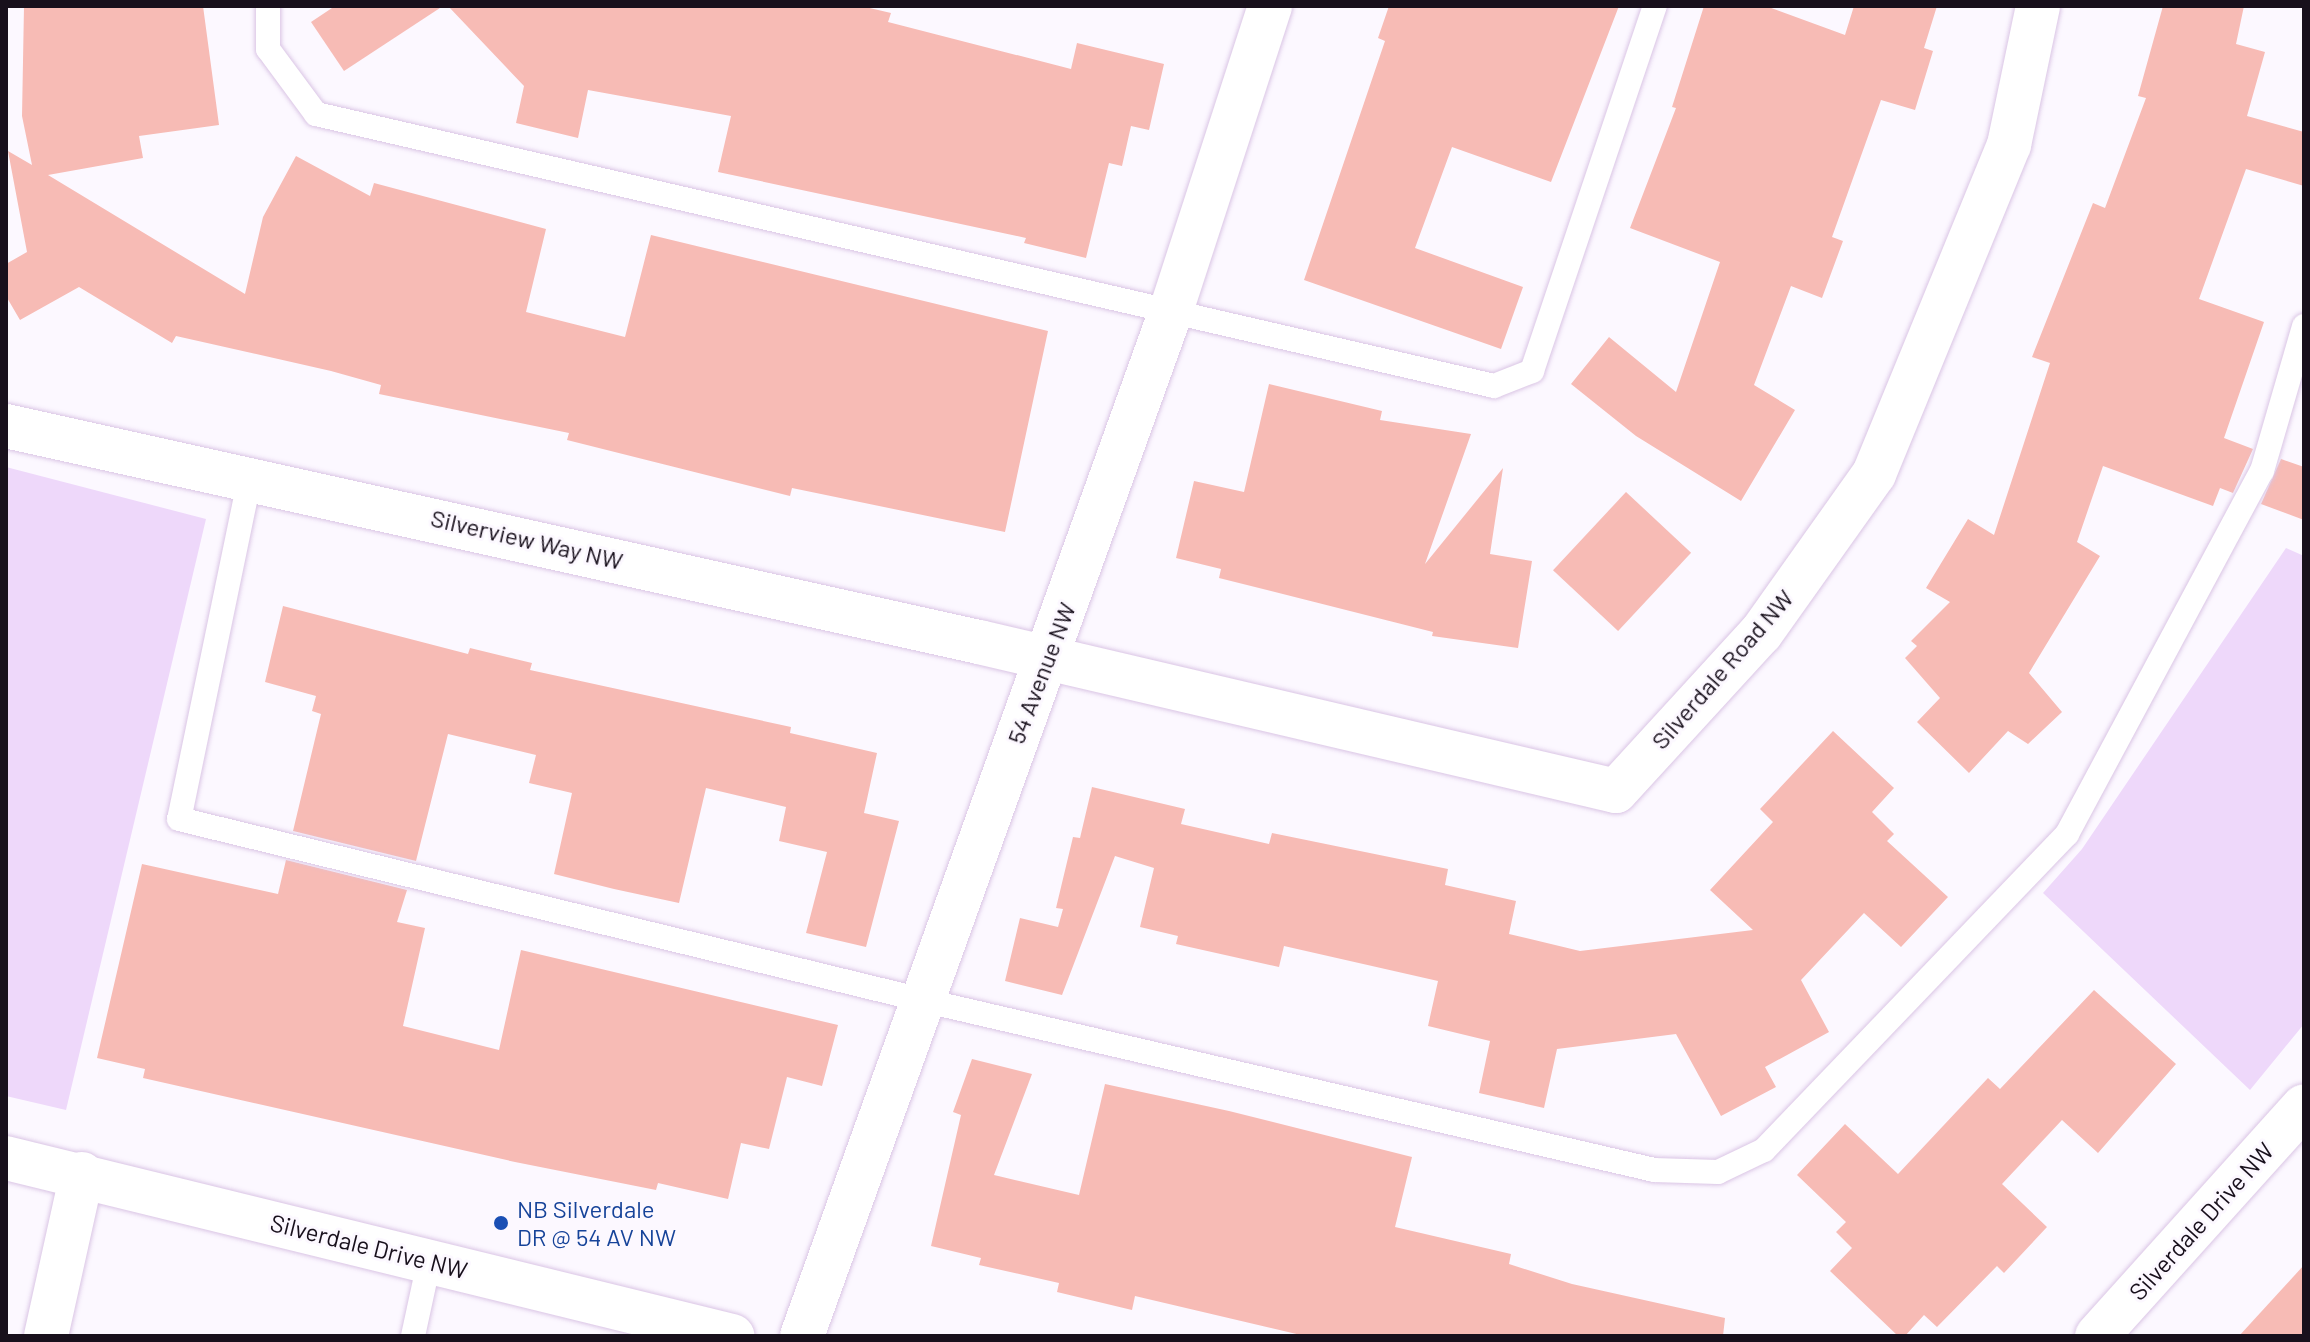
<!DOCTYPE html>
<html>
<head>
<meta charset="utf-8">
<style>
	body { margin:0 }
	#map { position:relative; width:2310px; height:1342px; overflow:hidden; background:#fcf8ff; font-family:Barlow,sans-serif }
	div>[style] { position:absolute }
	.green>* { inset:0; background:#eed8fa }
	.building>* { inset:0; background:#f7bbb5; transform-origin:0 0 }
	.roads { filter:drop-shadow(0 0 2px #dac5e5) drop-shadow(0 0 2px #dac5e5) }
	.service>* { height:24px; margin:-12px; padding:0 12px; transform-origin:12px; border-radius:12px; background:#fff }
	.minor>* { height:44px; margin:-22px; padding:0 22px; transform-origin:22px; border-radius:22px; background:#fff }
	.dots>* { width:22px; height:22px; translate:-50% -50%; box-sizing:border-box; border:4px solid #fcf8ff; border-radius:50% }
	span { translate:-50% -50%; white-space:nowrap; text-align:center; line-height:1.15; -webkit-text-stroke:6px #fcf8ff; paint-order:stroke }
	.street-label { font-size:24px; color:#18101c }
	.transit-label { font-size:24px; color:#164399 }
	.left { translate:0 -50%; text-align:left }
	.frame { position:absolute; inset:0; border:8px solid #18101c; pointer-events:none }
</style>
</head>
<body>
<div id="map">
	<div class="green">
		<i style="clip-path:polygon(6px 467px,206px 519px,66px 1110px,6px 1096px)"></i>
		<i style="clip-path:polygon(2286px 548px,2304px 556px,2304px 1024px,2250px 1090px,2043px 893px,2082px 849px)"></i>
	</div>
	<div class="building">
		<i style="clip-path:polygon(24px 6px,203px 6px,219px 125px,139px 136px,143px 158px,48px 175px,245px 294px,263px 217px,296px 156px,370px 196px,374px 183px,546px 229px,526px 312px,625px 337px,651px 235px,1048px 331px,1005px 532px,792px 488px,790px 496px,567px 440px,569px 433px,379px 394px,381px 385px,331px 371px,176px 336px,172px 343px,79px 287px,20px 320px,6px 296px,6px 264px,27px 252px,8px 151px,32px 165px,22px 116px)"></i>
		<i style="clip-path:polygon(335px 6px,443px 6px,344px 71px,311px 22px)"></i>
		<i style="clip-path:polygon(448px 6px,861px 6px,891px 13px,888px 22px,1071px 69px,1077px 43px,1164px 64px,1149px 130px,1131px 126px,1122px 166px,1109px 163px,1086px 258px,1024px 243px,1026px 238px,718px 172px,731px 116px,588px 90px,578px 138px,516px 123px,524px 86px)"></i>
		<i style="clip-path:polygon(1389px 6px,1619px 6px,1551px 182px,1452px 147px,1415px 248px,1523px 287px,1501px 349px,1304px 280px,1385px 41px,1378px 38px)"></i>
		<i style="clip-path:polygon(1704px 6px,1766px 6px,1845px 35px,1854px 6px,1937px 6px,1924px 48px,1933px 51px,1915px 110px,1881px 100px,1832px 237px,1843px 241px,1822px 298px,1791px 286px,1754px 385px,1795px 410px,1741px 501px,1636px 436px,1571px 384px,1609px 337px,1676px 392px,1720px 262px,1630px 228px,1676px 108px,1672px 107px)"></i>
		<i style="clip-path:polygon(2163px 6px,2244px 6px,2236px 44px,2265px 52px,2247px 116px,2304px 132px,2304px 186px,2246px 169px,2199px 299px,2264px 322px,2224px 438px,2253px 449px,2233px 493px,2220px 488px,2213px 506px,2103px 466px,2077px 542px,2100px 556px,2029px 673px,2062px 712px,2028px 744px,2008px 731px,1969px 773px,1917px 722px,1940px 698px,1905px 658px,1917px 646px,1911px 641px,1950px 602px,1926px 588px,1968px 519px,1994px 535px,2050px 363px,2032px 357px,2093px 203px,2105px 208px,2146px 98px,2138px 96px)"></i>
		<i style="clip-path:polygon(1269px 384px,1382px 411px,1380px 420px,1471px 434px,1425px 564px,1503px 468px,1490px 554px,1532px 561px,1518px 648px,1432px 636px,1433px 632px,1219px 578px,1221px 569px,1176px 558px,1194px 481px,1244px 492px)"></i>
		<i style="clip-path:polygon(2281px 459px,2304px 467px,2304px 520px,2261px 504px)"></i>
		<i style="left:1626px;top:492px;width:89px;height:107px;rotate:43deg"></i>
		<i style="clip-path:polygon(283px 606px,468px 654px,470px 648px,532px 663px,530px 670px,791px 727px,790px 733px,877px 753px,864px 813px,899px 821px,866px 947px,806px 933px,827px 852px,779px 841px,786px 807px,706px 788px,679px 903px,614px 889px,554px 874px,572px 793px,529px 783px,536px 755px,448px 734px,416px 861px,293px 831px,321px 714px,312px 711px,316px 696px,265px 682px)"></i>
		<i style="clip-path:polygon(1833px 731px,1894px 788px,1872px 812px,1894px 834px,1887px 841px,1948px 897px,1901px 947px,1864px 913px,1801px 980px,1829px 1032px,1765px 1067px,1776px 1087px,1721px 1116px,1676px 1034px,1557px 1049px,1544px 1108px,1479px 1093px,1490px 1041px,1428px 1026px,1438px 981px,1284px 946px,1279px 967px,1176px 944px,1178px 936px,1140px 927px,1154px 868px,1115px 856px,1062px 995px,1005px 981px,1020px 918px,1058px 927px,1063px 909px,1056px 908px,1073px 837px,1080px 838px,1092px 787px,1185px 809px,1181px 824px,1269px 844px,1272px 833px,1448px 869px,1445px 885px,1516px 901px,1509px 934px,1580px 951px,1753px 930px,1710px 890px,1773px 822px,1760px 809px)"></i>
		<i style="clip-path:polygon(286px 860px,407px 890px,397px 922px,425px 928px,403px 1026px,499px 1050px,521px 950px,838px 1025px,822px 1086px,787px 1077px,769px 1149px,741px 1143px,728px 1199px,658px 1183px,656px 1190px,515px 1162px,143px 1078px,145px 1069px,97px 1058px,142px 864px,278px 894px)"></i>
		<i style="clip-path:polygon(2094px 990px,2176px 1064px,2098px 1153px,2062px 1120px,2002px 1184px,2047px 1227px,2004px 1273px,1997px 1266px,1937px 1327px,1924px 1315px,1905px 1336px,1898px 1336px,1830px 1271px,1852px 1248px,1836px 1232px,1846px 1222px,1797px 1175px,1845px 1124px,1898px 1174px,1988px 1078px,2000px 1089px)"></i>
		<i style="clip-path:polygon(972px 1059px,1032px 1074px,994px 1175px,1079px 1195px,1105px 1084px,1229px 1111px,1412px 1157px,1395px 1227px,1511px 1254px,1509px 1264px,1572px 1284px,1725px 1318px,1723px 1336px,1305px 1336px,1135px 1296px,1132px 1310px,1057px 1292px,1059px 1283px,979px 1265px,981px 1258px,931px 1246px,961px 1115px,953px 1112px)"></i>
		<i style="clip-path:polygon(2304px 1265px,2304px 1336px,2239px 1336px)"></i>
	</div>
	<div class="roads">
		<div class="service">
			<i style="left:268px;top:6px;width:43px;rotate:90deg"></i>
			<i style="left:268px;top:49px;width:81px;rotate:53.6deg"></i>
			<i style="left:316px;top:114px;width:1209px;rotate:13deg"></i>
			<i style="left:1494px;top:386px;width:41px;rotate:-21.5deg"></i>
			<i style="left:1532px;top:371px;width:385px;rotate:-71.4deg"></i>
			<i style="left:250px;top:477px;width:349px;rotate:101.7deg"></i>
			<i style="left:179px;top:819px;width:765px;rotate:13.69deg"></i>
			<i style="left:922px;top:1000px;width:751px;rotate:13.07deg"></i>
			<i style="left:1654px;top:1170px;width:64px;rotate:1.8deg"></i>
			<i style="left:1718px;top:1172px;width:51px;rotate:-25.6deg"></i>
			<i style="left:1764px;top:1150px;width:438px;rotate:-46.2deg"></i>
			<i style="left:2067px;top:834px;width:412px;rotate:-61.8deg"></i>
			<i style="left:2262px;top:471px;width:151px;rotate:-73.8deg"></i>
			<i style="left:413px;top:1336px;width:76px;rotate:-77.8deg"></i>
		</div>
		<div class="minor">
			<i style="left:6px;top:426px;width:997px;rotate:12.52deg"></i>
			<i style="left:979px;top:642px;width:654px;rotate:13.17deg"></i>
			<i style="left:1616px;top:791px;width:214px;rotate:-47.5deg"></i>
			<i style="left:1761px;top:633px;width:195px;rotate:-54.6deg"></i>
			<i style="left:1874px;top:474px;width:356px;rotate:-67.7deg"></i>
			<i style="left:2009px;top:145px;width:142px;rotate:-78.2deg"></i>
			<i style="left:6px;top:1158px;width:748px;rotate:13.78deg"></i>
			<i style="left:46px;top:1336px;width:166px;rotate:-77.5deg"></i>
			<i style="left:802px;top:1336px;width:1086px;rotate:-70.2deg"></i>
			<i style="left:1170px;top:314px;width:324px;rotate:-72deg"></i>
			<i style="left:2097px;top:1336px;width:309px;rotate:-48deg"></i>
		</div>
	</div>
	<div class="dots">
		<i style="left:501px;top:1223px;background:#1a4fb4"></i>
	</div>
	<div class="street-label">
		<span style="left:527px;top:539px;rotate:13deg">Silverview Way NW</span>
		<span style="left:1722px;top:669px;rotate:-49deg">Silverdale Road NW</span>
		<span style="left:1041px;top:673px;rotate:-69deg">54 Avenue NW</span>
		<span style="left:2201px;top:1221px;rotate:-48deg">Silverdale Drive NW</span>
		<span style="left:369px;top:1246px;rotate:14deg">Silverdale Drive NW</span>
	</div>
	<div class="transit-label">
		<span class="left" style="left:517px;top:1223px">NB Silverdale<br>DR @ 54 AV NW</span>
	</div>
	<div class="frame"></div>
</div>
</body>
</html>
